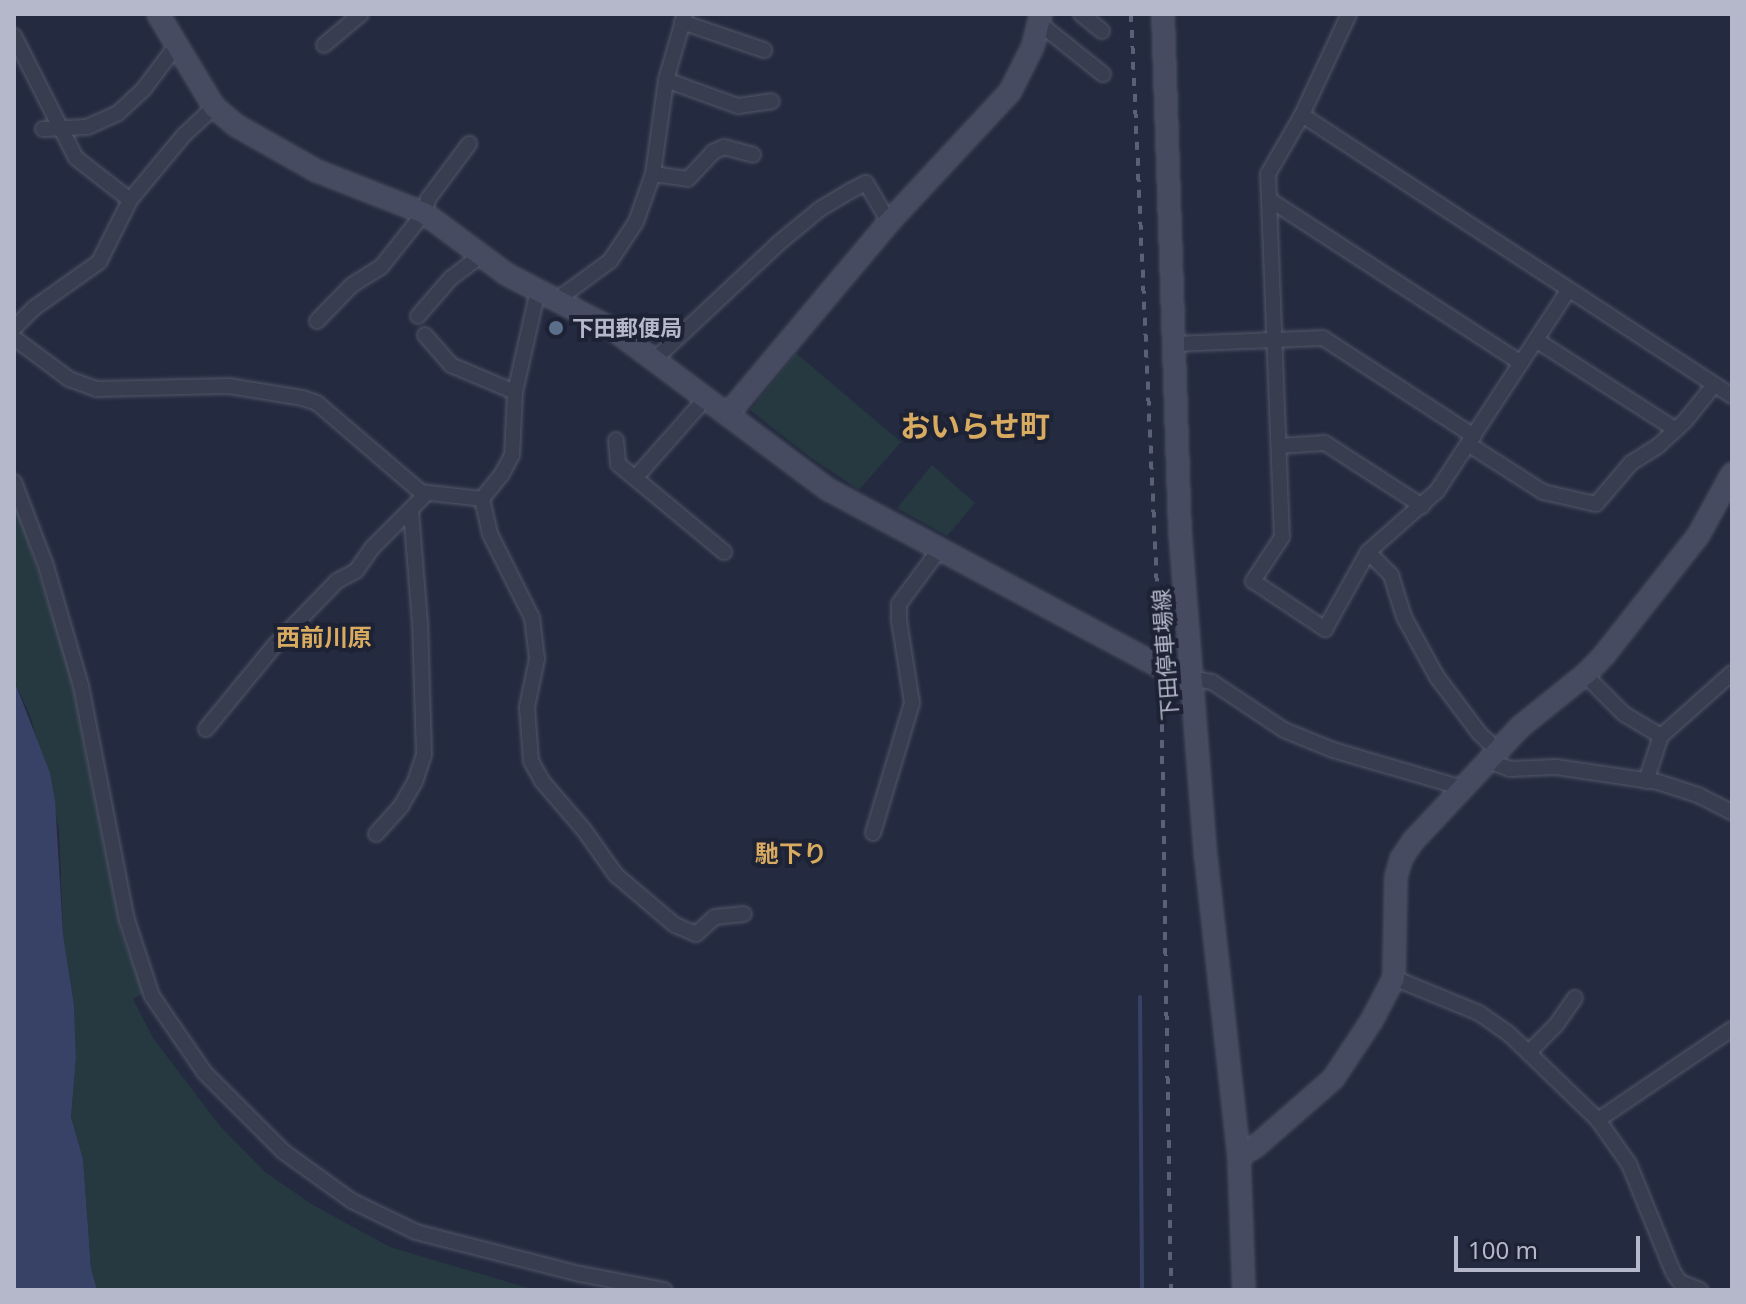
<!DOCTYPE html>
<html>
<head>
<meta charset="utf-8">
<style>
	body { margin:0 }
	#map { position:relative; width:1746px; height:1304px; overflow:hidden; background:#242a3f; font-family:"Noto Sans","Noto Sans JP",sans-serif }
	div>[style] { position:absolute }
	.green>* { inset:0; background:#263840 }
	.water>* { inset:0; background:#374266 }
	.stream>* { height:4px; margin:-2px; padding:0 2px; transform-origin:2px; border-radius:2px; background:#374266 }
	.roads { filter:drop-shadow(0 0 2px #53586a) drop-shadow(0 0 2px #53586a) }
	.street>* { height:14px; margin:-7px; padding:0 7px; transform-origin:7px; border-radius:7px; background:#383d4f }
	.secondary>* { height:20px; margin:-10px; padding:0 10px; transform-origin:10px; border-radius:10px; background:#464b62 }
	.rail>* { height:4px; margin-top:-2px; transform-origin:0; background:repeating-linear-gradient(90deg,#5a6076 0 8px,transparent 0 16px) }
	.dots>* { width:22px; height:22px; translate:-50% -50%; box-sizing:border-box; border:4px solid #1d2234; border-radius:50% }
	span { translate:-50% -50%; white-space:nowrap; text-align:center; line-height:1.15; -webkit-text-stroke:8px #1d2234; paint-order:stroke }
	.poi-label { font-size:22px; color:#b4b8ca; font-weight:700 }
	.left { translate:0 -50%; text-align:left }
	.street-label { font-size:22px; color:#b4b8ca }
	.neighbourhood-label { font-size:24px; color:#d8ab61; font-weight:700 }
	.district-label { font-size:30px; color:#d8ab61; font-weight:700 }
	.frame { position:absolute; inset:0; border:16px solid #b4b8ca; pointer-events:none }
	.scale { position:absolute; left:1454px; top:1236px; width:186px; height:36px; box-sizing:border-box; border:4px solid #b4b8ca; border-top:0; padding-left:10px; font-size:24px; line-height:28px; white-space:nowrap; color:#b4b8ca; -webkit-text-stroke:6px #1d2234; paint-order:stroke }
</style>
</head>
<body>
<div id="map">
	<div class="green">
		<i style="clip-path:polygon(796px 353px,901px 442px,859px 490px,811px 458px,750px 410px)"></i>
		<i style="clip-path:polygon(932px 465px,975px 503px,947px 536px,897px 508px)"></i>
		<i style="clip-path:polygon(14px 499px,68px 664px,121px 933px,144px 993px,133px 999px,153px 1038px,220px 1126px,265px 1172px,313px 1205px,390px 1247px,535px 1290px,97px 1290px,91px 1268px,83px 1159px,71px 1117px,76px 1058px,74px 1005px,63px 934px,59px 828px,31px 718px,14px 680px)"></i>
	</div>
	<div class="water">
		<i style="clip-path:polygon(14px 680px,50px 773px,55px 800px,63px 934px,74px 1005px,76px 1058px,71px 1117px,83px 1159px,91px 1268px,97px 1290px,14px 1290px)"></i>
	</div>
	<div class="stream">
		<i style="left:1140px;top:997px;width:293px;rotate:89.6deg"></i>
	</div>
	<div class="roads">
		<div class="street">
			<i style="left:1081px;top:14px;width:27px;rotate:39deg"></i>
			<i style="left:1349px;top:14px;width:111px;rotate:115deg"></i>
			<i style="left:1302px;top:115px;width:68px;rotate:120deg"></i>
			<i style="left:1268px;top:174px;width:363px;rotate:87.8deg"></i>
			<i style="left:1282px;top:537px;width:53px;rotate:123.4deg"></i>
			<i style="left:1253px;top:581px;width:87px;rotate:33.7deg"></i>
			<i style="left:1325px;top:629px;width:88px;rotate:-60.8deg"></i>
			<i style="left:1368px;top:552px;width:92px;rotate:-41.5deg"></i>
			<i style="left:1437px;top:491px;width:239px;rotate:-56.8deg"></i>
			<i style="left:682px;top:22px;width:87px;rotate:18.9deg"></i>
			<i style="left:1039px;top:23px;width:82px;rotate:38.6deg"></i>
			<i style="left:14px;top:36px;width:137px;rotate:63.1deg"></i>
			<i style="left:76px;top:158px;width:68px;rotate:37.9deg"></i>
			<i style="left:324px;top:45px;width:48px;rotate:-40deg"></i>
			<i style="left:666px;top:80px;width:77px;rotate:19.9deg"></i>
			<i style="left:738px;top:106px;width:34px;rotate:-8deg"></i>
			<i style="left:1302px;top:115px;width:514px;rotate:33.16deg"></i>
			<i style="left:43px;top:129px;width:44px;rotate:-2.6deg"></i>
			<i style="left:87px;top:127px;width:34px;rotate:-24deg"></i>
			<i style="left:118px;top:113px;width:34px;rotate:-43deg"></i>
			<i style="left:143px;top:90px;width:55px;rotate:-53.1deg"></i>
			<i style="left:653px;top:174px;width:35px;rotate:8deg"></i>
			<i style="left:688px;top:179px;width:37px;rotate:-47deg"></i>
			<i style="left:713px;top:152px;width:12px;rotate:-24deg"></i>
			<i style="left:724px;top:147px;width:30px;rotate:15deg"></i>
			<i style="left:1270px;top:200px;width:299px;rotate:33deg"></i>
			<i style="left:538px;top:290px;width:105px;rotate:102.7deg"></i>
			<i style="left:515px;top:392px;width:63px;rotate:92.7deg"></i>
			<i style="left:512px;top:455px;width:21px;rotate:118deg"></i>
			<i style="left:502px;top:474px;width:32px;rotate:129deg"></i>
			<i style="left:482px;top:499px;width:36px;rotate:77deg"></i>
			<i style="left:490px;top:534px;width:94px;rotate:63.4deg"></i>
			<i style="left:532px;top:618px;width:41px;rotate:83deg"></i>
			<i style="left:537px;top:659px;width:49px;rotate:101.8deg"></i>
			<i style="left:527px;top:707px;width:54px;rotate:85.8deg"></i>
			<i style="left:531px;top:761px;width:23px;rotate:61deg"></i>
			<i style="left:542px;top:781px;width:65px;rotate:49.4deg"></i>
			<i style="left:584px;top:830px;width:55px;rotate:54.6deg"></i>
			<i style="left:616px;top:875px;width:77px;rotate:40.3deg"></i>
			<i style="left:675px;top:925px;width:23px;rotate:23deg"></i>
			<i style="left:696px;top:934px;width:25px;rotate:-42deg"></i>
			<i style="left:715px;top:917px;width:29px;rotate:-6deg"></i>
			<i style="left:558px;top:299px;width:64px;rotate:-36.2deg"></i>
			<i style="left:610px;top:261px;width:47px;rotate:-56.3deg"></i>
			<i style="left:636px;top:222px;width:51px;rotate:-70.5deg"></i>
			<i style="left:653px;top:174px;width:95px;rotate:-82.1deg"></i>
			<i style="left:666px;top:80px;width:69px;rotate:-73.9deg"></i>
			<i style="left:418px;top:316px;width:50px;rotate:-49deg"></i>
			<i style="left:451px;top:278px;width:36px;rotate:-37deg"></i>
			<i style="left:317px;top:321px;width:50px;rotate:-45.8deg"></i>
			<i style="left:352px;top:285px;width:34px;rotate:-32deg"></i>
			<i style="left:381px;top:267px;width:69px;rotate:-51.5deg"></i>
			<i style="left:424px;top:213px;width:15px;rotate:-74deg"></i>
			<i style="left:428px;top:199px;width:69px;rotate:-53.3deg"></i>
			<i style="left:14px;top:328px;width:28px;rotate:-45deg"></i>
			<i style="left:34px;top:308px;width:80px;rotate:-35.3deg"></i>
			<i style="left:99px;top:262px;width:69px;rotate:-63.4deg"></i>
			<i style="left:130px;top:200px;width:85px;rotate:-50.3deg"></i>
			<i style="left:184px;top:135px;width:41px;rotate:-43deg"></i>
			<i style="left:425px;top:335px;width:40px;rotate:49deg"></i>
			<i style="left:451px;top:365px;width:69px;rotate:22.9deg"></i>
			<i style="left:14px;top:338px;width:69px;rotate:36.7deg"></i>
			<i style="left:69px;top:379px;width:29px;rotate:20deg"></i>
			<i style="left:96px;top:389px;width:133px;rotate:-1.3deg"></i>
			<i style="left:229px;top:386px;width:74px;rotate:9.3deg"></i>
			<i style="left:302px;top:398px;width:16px;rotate:18deg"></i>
			<i style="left:317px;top:403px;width:137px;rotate:40.6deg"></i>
			<i style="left:421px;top:492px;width:61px;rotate:6.5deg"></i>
			<i style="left:1536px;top:340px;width:166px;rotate:32.7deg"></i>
			<i style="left:1175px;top:344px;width:148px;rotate:-2.3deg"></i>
			<i style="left:1323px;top:338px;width:180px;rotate:33deg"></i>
			<i style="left:655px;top:359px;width:171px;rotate:-43.1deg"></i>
			<i style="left:780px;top:242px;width:52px;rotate:-39.5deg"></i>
			<i style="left:820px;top:209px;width:35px;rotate:-31deg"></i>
			<i style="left:850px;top:191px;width:18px;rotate:-27deg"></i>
			<i style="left:866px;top:183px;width:45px;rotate:59.5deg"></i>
			<i style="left:616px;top:440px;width:24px;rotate:85deg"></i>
			<i style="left:618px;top:464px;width:138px;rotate:39.7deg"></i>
			<i style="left:1468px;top:444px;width:89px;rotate:32.6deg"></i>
			<i style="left:1543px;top:492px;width:54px;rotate:12.8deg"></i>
			<i style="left:1596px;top:504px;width:54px;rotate:-49.5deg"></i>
			<i style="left:1631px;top:463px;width:32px;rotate:-32deg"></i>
			<i style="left:1658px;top:446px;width:37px;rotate:-43deg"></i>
			<i style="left:1685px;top:421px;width:46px;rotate:-51.1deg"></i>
			<i style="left:1279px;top:446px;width:46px;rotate:-3.7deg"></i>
			<i style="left:1325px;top:443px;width:116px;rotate:33deg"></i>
			<i style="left:636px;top:477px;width:106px;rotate:-48.5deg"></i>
			<i style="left:14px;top:482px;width:90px;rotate:69.1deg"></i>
			<i style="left:46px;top:566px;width:125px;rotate:73.7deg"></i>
			<i style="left:81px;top:686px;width:238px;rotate:78.9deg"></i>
			<i style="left:127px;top:920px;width:80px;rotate:71.8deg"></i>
			<i style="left:152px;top:996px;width:93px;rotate:55.5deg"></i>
			<i style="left:205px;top:1073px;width:112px;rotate:45deg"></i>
			<i style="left:284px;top:1152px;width:84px;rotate:35.8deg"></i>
			<i style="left:352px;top:1201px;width:71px;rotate:25.8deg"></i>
			<i style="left:416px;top:1232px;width:169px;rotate:14.4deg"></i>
			<i style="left:580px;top:1274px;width:86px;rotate:10.8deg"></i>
			<i style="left:1368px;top:552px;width:33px;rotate:45deg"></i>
			<i style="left:1391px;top:575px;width:44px;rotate:72.8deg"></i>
			<i style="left:1404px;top:617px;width:68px;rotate:61.2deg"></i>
			<i style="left:1437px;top:677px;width:71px;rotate:53deg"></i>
			<i style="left:1480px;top:734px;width:25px;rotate:43deg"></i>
			<i style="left:1585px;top:675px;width:55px;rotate:45deg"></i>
			<i style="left:1624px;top:714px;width:43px;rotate:30.7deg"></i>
			<i style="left:1190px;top:678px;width:22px;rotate:10deg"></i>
			<i style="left:1212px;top:682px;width:87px;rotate:33.7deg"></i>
			<i style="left:1284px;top:730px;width:53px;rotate:22.2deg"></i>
			<i style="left:1333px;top:750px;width:135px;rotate:16.3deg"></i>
			<i style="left:206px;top:729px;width:109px;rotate:-50.6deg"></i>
			<i style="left:275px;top:645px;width:89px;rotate:-45.9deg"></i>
			<i style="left:337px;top:581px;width:21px;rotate:-28deg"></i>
			<i style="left:356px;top:571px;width:29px;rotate:-55deg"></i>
			<i style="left:373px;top:547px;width:76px;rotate:-45deg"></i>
			<i style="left:1489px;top:761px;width:22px;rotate:21deg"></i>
			<i style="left:1510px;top:769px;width:46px;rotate:-2.5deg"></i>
			<i style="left:1556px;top:767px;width:103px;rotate:8.4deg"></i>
			<i style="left:1658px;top:782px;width:42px;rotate:18deg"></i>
			<i style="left:1698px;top:795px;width:38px;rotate:27deg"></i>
			<i style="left:1646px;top:781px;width:47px;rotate:-71.6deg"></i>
			<i style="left:1661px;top:736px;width:95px;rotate:-41.6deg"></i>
			<i style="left:873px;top:833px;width:136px;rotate:-73.3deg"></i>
			<i style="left:912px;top:703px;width:84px;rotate:-98.9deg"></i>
			<i style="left:899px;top:620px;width:16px;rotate:-90deg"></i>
			<i style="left:899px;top:604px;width:67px;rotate:-53.5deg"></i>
			<i style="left:376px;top:834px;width:38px;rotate:-48deg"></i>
			<i style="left:401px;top:806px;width:28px;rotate:-60deg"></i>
			<i style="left:415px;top:782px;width:28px;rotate:-72deg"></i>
			<i style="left:424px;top:755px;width:132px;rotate:-91.7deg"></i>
			<i style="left:420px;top:623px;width:112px;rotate:-94.6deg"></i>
			<i style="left:1394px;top:978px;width:92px;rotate:22.4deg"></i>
			<i style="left:1479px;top:1013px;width:35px;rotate:35deg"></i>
			<i style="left:1508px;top:1033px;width:125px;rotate:44deg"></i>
			<i style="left:1598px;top:1120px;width:54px;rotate:54.8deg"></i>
			<i style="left:1629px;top:1164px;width:117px;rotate:67.8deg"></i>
			<i style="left:1673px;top:1272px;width:12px;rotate:55deg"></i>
			<i style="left:1680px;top:1282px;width:22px;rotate:22deg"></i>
			<i style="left:1529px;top:1052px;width:38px;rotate:-45deg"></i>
			<i style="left:1556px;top:1025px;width:33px;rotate:-55deg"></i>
			<i style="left:1598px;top:1120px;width:162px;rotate:-34.2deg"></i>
		</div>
		<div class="secondary">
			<i style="left:158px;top:14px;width:109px;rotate:58.9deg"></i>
			<i style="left:214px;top:107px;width:30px;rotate:40deg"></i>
			<i style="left:237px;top:126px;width:92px;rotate:29.4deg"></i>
			<i style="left:317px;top:171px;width:115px;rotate:21.4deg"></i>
			<i style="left:424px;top:213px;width:102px;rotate:36.6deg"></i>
			<i style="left:506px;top:274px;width:122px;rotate:27.4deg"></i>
			<i style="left:614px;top:330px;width:268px;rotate:36.7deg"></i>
			<i style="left:829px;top:490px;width:375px;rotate:28.1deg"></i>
			<i style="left:1160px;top:667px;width:32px;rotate:20deg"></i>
			<i style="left:1163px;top:14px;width:517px;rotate:88.12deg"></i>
			<i style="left:1180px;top:531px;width:328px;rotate:85.5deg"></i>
			<i style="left:1206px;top:858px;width:300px;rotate:83.7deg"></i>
			<i style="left:1239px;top:1156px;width:134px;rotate:87.9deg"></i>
			<i style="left:728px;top:414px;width:251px;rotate:-50deg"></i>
			<i style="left:889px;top:222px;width:178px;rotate:-47.1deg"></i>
			<i style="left:1010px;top:92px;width:51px;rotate:-63.4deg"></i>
			<i style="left:1033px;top:46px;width:33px;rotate:-76deg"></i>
			<i style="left:1239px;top:1156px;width:18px;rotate:-29deg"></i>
			<i style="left:1255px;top:1147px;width:103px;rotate:-41.1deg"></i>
			<i style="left:1333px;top:1079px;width:71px;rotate:-56.5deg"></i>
			<i style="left:1372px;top:1020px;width:47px;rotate:-62.4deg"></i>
			<i style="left:1394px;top:978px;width:101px;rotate:-88.9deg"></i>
			<i style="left:1396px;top:877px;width:19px;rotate:-74deg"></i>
			<i style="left:1401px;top:859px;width:22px;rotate:-56deg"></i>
			<i style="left:1413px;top:841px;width:156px;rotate:-46.8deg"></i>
			<i style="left:1520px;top:727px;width:85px;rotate:-38.8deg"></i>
			<i style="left:1586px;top:674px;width:28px;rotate:-46deg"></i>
			<i style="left:1605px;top:654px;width:150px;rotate:-51.8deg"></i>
			<i style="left:1698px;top:536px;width:71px;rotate:-61.3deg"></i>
		</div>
	</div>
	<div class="rail">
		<i style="left:1131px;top:14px;width:663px;rotate:87.41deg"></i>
		<i style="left:1161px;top:676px;width:614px;rotate:89.07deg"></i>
	</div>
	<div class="dots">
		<i style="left:556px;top:328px;background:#5c6f8a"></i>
	</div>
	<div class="poi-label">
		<span class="left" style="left:572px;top:328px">下田郵便局</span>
	</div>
	<div class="street-label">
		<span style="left:1165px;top:655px;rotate:-94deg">下田停車場線</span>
	</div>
	<div class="neighbourhood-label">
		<span style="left:324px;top:637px">西前川原</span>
		<span style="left:791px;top:853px">馳下り</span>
	</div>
	<div class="district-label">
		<span style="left:975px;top:426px">おいらせ町</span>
	</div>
	<div class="frame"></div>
	<div class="scale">100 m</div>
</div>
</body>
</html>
